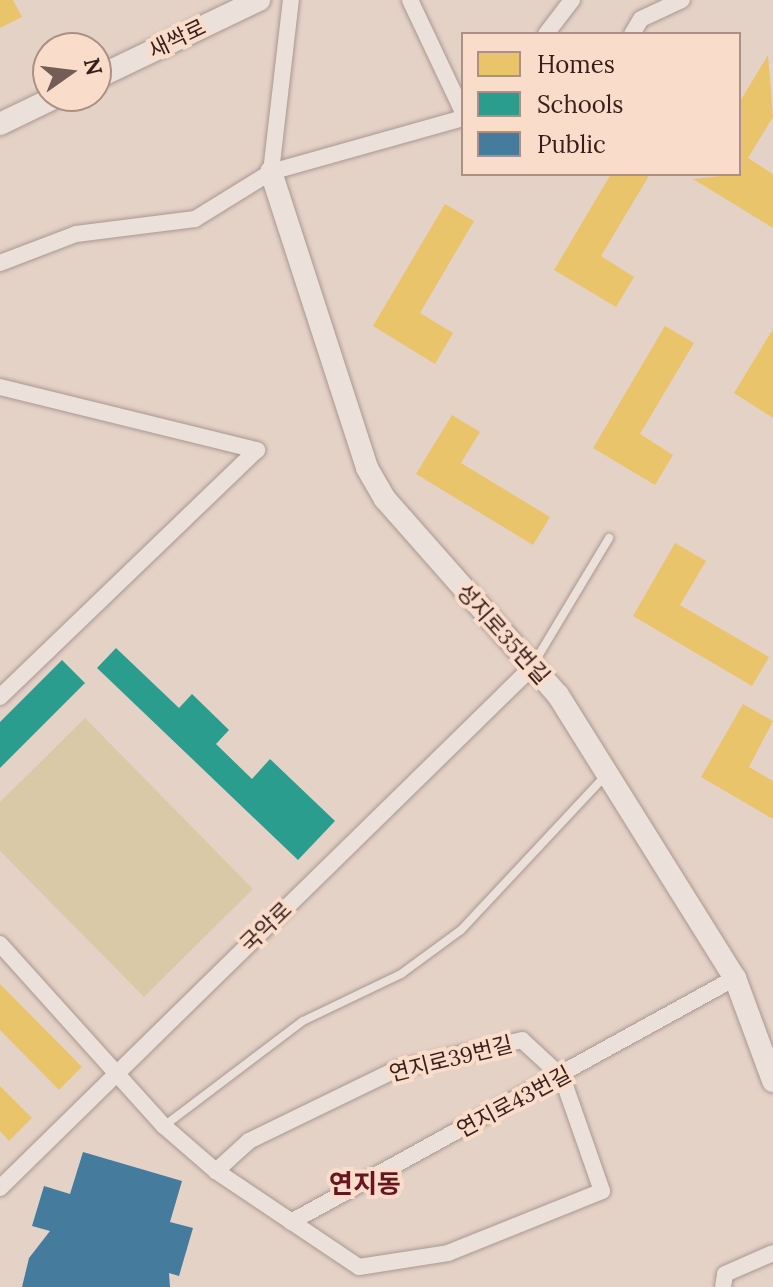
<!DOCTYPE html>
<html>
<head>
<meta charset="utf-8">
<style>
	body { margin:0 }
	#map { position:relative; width:773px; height:1287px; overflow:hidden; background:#e5d2c7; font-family:Lora,"Noto Sans KR",serif }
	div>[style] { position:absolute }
	.green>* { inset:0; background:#d9c9a7 }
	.homes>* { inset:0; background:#e9c46a }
	.schools>* { inset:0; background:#2a9d8f }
	.public>* { inset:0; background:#457b9d }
	.roads { filter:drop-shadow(0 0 2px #a99891) drop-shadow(0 0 2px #a99891) }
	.lane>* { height:8px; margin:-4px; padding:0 4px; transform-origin:4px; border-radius:4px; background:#ece0da }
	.street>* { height:16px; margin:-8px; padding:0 8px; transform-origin:8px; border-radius:8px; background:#ece0da }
	.secondary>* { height:22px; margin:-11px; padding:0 11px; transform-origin:11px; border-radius:11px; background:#ece0da }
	span { translate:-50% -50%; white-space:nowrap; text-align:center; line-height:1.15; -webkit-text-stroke:8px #f9dcca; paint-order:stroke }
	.street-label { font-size:22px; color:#371e19 }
	.quarter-label { font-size:26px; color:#68151f; font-weight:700 }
	.legend { position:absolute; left:461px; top:32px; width:280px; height:144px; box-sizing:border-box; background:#f9dcca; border:2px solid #ab9083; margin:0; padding:10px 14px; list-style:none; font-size:24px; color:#371e19 }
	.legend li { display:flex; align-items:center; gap:16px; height:40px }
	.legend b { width:40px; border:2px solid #ab9083 }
	.north { position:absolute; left:32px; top:32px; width:80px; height:80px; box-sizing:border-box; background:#f9dcca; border:2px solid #ab9083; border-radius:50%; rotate:76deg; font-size:22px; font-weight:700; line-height:32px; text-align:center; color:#371e19 }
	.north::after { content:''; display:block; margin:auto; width:28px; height:36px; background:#745d56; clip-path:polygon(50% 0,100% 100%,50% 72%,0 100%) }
</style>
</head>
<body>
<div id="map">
	<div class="green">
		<i style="clip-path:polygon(85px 718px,253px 889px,144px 997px,0 851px,0 802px)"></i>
	</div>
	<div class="homes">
		<i style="clip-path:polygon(0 0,13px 0,22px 17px,0 28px)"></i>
		<i style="clip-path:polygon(768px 55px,773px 117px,748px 158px,773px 174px,773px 228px,693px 179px,739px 174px,739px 103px)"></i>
		<i style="clip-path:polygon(611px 174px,650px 174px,601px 256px,634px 277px,616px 307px,554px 270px)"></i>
		<i style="clip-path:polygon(445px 204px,474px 221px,420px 313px,453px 333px,435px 364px,373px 326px)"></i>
		<i style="clip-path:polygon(665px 326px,694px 343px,640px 434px,673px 455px,655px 485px,593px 448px)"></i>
		<i style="clip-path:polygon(773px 329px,773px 418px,734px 393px)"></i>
		<i style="clip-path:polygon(452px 415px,480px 432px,461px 463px,550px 517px,533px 545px,416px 474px)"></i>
		<i style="clip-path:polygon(675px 543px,706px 561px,680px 605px,769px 657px,752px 686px,633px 616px)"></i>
		<i style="clip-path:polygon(743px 704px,773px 721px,749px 767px,773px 781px,773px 819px,701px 777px)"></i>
		<i style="clip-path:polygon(0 984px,82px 1067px,59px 1090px,0 1030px)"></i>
		<i style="clip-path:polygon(0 1086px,32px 1118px,9px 1141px,0 1131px)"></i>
	</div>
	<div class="schools">
		<i style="clip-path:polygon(116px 648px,179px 708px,192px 694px,229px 730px,216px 744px,252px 779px,270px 759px,335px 821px,298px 860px,97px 668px)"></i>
		<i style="clip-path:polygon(62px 660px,85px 683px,0 768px,0 722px)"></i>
	</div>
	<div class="public">
		<i style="clip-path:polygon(83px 1152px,182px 1181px,170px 1222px,193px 1228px,179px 1276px,169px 1273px,170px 1287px,22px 1287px,29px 1258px,50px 1231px,32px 1226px,44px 1186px,70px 1194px)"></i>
	</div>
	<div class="roads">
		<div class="lane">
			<i style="left:534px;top:663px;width:146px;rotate:-59deg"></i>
			<i style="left:164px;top:1126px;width:174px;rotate:-37.1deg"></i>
			<i style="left:303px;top:1021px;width:109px;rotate:-25.6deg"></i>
			<i style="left:401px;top:974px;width:74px;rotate:-36.3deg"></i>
			<i style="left:461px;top:930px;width:212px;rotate:-46.9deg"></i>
		</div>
		<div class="street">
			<i style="left:410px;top:0;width:124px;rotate:64.7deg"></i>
			<i style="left:546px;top:34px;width:43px;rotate:-52.6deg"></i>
			<i style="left:632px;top:34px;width:17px;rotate:-59deg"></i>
			<i style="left:641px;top:19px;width:45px;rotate:-24.9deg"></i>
			<i style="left:271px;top:172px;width:173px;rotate:-83.4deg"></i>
			<i style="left:0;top:263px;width:81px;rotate:-20.9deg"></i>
			<i style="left:76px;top:234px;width:120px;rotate:-7.2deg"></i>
			<i style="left:195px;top:219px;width:89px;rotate:-31.7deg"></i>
			<i style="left:271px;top:172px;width:199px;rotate:-15.7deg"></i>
			<i style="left:0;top:387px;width:265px;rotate:13.8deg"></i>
			<i style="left:0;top:697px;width:356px;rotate:-43.9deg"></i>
			<i style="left:0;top:944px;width:245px;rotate:48deg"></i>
			<i style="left:164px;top:1126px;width:69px;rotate:40.9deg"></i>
			<i style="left:216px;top:1171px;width:172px;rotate:33.9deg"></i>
			<i style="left:359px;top:1267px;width:90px;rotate:-8.9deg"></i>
			<i style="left:448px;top:1253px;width:166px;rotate:-21.9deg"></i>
			<i style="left:602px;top:1191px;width:121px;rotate:-109.3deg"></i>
			<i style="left:562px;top:1077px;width:54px;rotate:-137.2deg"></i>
			<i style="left:522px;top:1040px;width:128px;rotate:166.9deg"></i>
			<i style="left:397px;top:1069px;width:165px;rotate:154.1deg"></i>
			<i style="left:249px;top:1141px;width:45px;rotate:137.7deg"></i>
			<i style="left:0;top:1188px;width:745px;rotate:-44.4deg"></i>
			<i style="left:291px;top:1222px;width:507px;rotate:-28.79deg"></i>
			<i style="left:723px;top:1287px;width:13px;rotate:-81deg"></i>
			<i style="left:725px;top:1274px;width:52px;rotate:-23.6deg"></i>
		</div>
		<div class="secondary">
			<i style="left:96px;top:78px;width:181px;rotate:-25.6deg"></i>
			<i style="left:0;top:124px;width:64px;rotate:-25.8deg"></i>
			<i style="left:271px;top:172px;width:311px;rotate:72deg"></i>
			<i style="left:367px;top:468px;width:36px;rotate:60deg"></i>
			<i style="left:385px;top:499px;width:261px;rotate:48.6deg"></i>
			<i style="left:558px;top:695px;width:334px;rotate:58deg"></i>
			<i style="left:735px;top:978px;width:110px;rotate:69.7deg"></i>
		</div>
	</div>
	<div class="street-label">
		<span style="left:177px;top:39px;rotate:-26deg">새싹로</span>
		<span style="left:503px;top:634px;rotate:48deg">성지로35번길</span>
		<span style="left:266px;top:927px;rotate:-44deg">국악로</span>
		<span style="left:451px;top:1059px;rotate:-14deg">연지로39번길</span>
		<span style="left:514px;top:1102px;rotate:-28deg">연지로43번길</span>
	</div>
	<div class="quarter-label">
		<span style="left:365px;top:1184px">연지동</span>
	</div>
	<ul class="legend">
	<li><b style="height:22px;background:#e9c46a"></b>Homes</li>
	<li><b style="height:22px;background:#2a9d8f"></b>Schools</li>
	<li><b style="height:22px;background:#457b9d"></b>Public</li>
	</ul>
	<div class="north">N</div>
</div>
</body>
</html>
